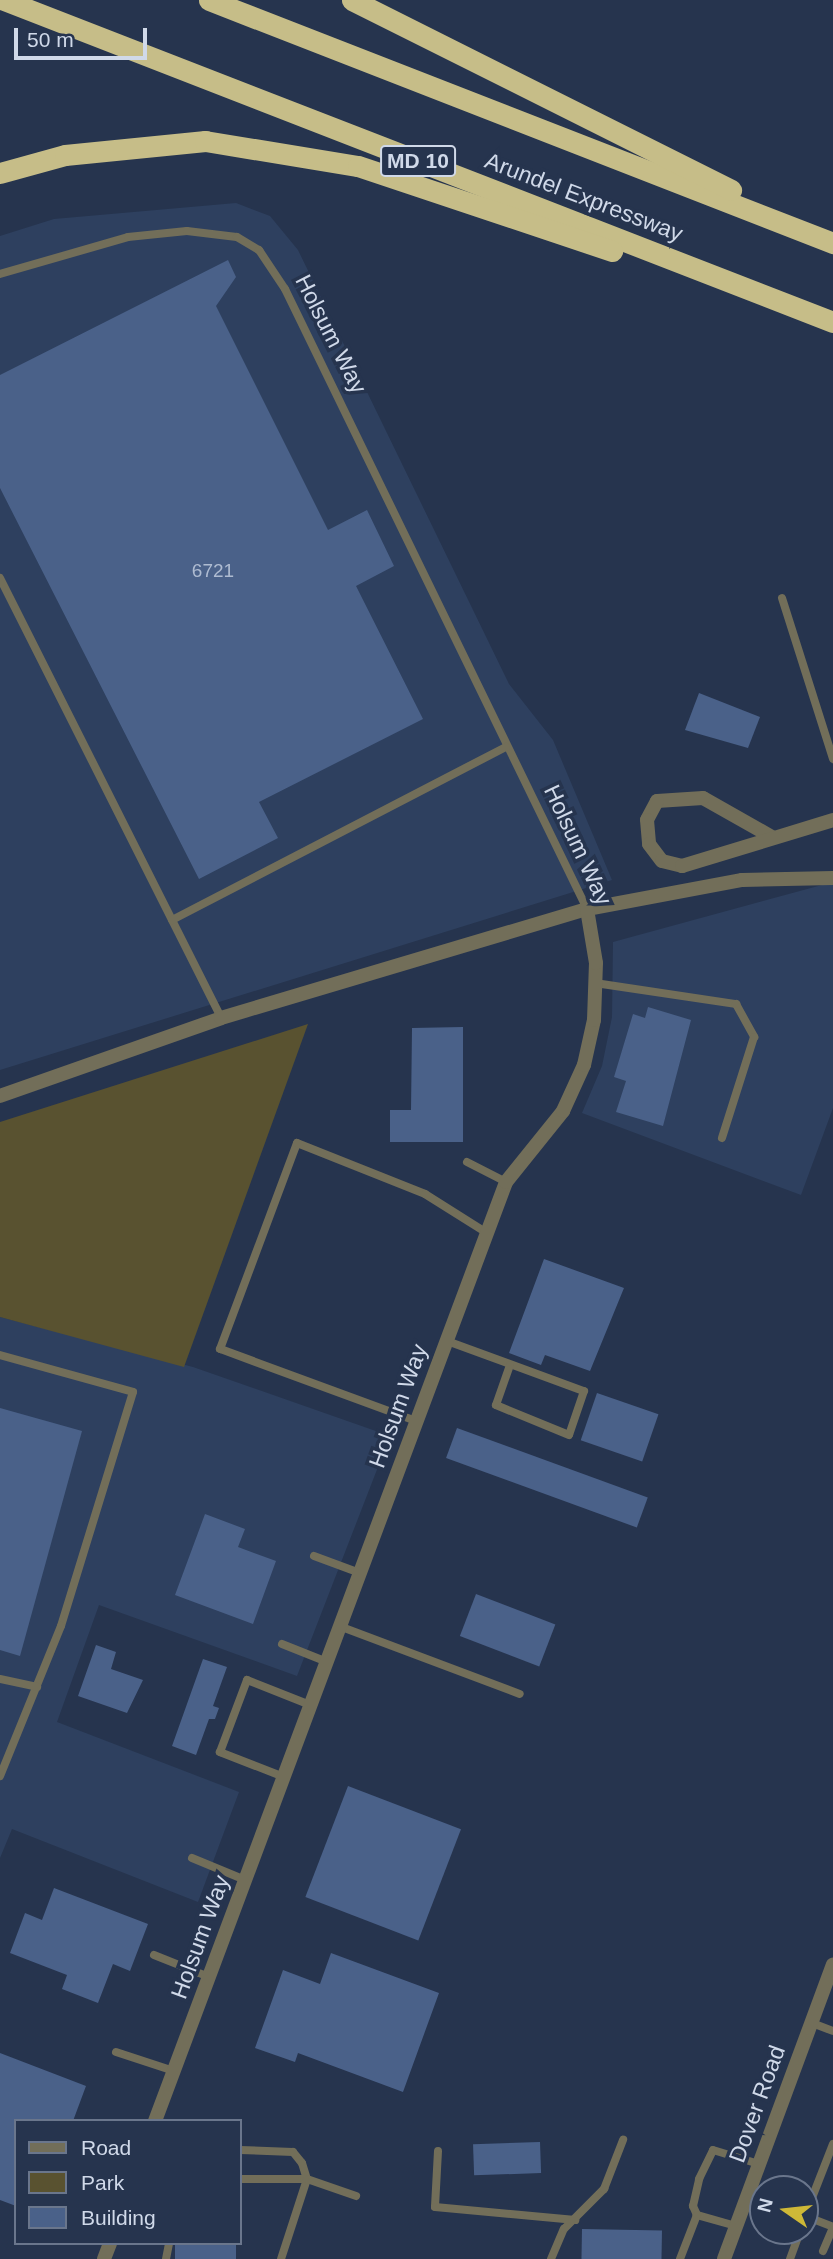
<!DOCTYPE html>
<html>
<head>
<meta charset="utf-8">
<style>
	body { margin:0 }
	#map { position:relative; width:833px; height:2259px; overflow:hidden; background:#26344e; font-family:Arial,sans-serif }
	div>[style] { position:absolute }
	.built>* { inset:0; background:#2e405f }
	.green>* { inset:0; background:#595230 }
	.building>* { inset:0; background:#4a6189; transform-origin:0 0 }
	.service>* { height:8px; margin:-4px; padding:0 4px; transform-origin:4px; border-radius:4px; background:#726e59 }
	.minor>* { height:14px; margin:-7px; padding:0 7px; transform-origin:7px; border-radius:7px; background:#726e59 }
	.motorway>* { height:21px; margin:-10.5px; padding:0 10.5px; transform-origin:10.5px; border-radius:10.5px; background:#c6bd88 }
	span { translate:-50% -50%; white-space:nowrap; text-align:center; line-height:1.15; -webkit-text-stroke:7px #26344e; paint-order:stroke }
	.number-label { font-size:19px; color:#aebbd1 }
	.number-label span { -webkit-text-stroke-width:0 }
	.shield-label span { padding:2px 5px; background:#26344e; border:2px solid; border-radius:5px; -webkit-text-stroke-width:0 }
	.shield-label { font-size:21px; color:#d0d9e9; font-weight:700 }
	.street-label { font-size:23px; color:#d0d9e9 }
	.legend { position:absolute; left:14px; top:2119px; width:228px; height:126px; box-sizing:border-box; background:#26344e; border:2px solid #6a768c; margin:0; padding:9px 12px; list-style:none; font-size:21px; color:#d0d9e9 }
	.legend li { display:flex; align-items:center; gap:14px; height:35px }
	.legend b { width:35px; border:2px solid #6a768c }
	.north { position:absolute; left:749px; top:2175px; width:70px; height:70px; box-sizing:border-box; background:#26344e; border:2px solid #6a768c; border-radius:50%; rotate:284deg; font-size:19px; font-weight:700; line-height:28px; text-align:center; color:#d0d9e9 }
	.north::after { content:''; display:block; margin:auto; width:24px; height:32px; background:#ceb837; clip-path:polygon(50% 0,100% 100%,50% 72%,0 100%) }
	.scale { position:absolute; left:14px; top:28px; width:133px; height:32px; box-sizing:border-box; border:4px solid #d0d9e9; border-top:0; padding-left:9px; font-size:21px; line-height:24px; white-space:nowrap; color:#d0d9e9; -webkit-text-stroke:5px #26344e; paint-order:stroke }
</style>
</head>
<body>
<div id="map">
	<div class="built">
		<i style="clip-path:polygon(236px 203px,270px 216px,298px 250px,509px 684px,553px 740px,612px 880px,0 1070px,0 236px,54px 219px)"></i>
		<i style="clip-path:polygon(833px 882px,833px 1108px,801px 1195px,582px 1113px,602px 1066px,612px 1017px,613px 942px)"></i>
		<i style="clip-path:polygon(0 1317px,193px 1367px,390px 1436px,297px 1676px,99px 1605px,57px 1722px,239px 1792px,198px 1902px,12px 1829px,0 1858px)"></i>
	</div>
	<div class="green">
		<i style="clip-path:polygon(308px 1024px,184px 1367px,0 1317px,0 1122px)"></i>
	</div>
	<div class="building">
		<i style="clip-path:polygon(228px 260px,236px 277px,216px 306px,328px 530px,367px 510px,394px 566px,356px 586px,423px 719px,259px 802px,278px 838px,199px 879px,0 488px,0 375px)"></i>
		<i style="clip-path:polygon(699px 693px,760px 717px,748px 748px,685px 730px)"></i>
		<i style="clip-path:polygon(648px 1007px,691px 1020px,663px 1126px,616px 1112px,626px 1081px,614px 1077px,633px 1014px,645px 1018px)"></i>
		<i style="clip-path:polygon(463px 1027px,463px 1142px,390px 1142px,390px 1110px,411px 1110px,412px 1028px)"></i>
		<i style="clip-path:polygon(544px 1259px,624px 1288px,590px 1371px,545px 1355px,541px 1365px,509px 1353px)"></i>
		<i style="left:597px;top:1393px;width:65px;height:50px;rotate:19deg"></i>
		<i style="clip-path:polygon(0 1408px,82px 1431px,20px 1656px,0 1650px)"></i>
		<i style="left:457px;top:1428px;width:203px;height:32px;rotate:20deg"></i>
		<i style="clip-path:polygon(205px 1514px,245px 1529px,238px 1547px,276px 1561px,253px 1624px,175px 1595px)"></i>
		<i style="left:476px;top:1594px;width:85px;height:45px;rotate:21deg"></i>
		<i style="clip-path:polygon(96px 1645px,116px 1652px,111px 1669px,143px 1680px,127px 1713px,78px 1696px)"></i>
		<i style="clip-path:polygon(203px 1659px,227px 1667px,213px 1706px,219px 1708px,215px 1719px,209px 1719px,196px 1755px,172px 1746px)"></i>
		<i style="left:348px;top:1786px;width:121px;height:119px;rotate:21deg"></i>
		<i style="clip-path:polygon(54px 1888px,148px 1924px,130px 1971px,113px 1964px,98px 2003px,62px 1989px,67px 1975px,10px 1953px,25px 1913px,42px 1920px)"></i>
		<i style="clip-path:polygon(331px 1953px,439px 1993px,403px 2092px,298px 2053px,295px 2062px,255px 2048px,283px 1970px,320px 1984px)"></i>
		<i style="clip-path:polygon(0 2053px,86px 2086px,73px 2121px,16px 2121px,16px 2206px,0 2200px)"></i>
		<i style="left:540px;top:2142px;width:31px;height:67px;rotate:88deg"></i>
		<i style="left:582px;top:2229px;width:80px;height:30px;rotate:1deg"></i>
		<i style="left:175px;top:2243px;width:61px;height:16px"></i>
	</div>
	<div class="service">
		<i style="left:0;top:274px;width:133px;rotate:-16.1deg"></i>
		<i style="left:128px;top:237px;width:59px;rotate:-5.8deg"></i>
		<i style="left:187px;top:231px;width:50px;rotate:6.8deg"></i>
		<i style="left:237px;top:237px;width:26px;rotate:31deg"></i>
		<i style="left:259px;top:250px;width:47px;rotate:56.3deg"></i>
		<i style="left:285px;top:289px;width:690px;rotate:64.03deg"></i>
		<i style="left:0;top:578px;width:492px;rotate:63.3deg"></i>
		<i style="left:782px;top:598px;width:169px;rotate:72.4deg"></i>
		<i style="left:172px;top:920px;width:376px;rotate:-27.4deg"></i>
		<i style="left:595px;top:983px;width:143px;rotate:8.5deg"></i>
		<i style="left:736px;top:1004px;width:38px;rotate:61deg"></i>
		<i style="left:754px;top:1037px;width:106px;rotate:107.6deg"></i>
		<i style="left:467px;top:1162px;width:44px;rotate:27.1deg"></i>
		<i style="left:447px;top:1341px;width:146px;rotate:20.1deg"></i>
		<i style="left:584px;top:1391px;width:46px;rotate:108.8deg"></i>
		<i style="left:569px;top:1435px;width:79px;rotate:-157.7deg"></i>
		<i style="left:496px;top:1405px;width:42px;rotate:-70.7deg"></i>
		<i style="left:0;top:1355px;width:138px;rotate:15.5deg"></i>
		<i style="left:133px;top:1392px;width:245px;rotate:107.1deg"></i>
		<i style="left:61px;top:1626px;width:162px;rotate:112.1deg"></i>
		<i style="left:416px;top:1421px;width:209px;rotate:-159.8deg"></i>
		<i style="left:220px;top:1349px;width:220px;rotate:-69.5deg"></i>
		<i style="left:297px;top:1143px;width:138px;rotate:21.7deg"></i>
		<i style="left:425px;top:1194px;width:73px;rotate:32.2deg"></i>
		<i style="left:314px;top:1556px;width:49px;rotate:20.3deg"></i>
		<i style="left:339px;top:1626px;width:193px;rotate:20.6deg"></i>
		<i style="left:282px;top:1644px;width:48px;rotate:21.8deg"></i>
		<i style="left:0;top:1679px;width:38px;rotate:12deg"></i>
		<i style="left:284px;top:1777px;width:69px;rotate:-158.7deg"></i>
		<i style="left:220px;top:1752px;width:77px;rotate:-69.4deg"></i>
		<i style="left:247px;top:1680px;width:68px;rotate:21.6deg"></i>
		<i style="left:192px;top:1858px;width:57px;rotate:22.5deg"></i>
		<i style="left:154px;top:1955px;width:59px;rotate:21.8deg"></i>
		<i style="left:812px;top:2023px;width:22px;rotate:21deg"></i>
		<i style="left:116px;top:2052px;width:61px;rotate:18.1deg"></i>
		<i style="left:833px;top:2144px;width:77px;rotate:111.3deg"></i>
		<i style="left:805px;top:2216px;width:30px;rotate:21deg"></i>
		<i style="left:240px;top:2150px;width:53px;rotate:2.2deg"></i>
		<i style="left:293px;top:2152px;width:14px;rotate:51deg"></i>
		<i style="left:302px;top:2163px;width:17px;rotate:73deg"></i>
		<i style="left:307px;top:2179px;width:84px;rotate:108deg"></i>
		<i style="left:438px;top:2151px;width:56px;rotate:93.1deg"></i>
		<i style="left:435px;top:2207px;width:141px;rotate:5.3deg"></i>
		<i style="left:240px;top:2179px;width:67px"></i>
		<i style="left:307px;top:2179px;width:52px;rotate:19.1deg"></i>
		<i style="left:747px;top:2198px;width:17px;rotate:17deg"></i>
		<i style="left:736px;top:2226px;width:41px;rotate:-164.2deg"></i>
		<i style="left:697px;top:2215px;width:10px;rotate:-114deg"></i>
		<i style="left:693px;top:2206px;width:28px;rotate:-77deg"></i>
		<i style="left:699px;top:2179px;width:32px;rotate:-64deg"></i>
		<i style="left:713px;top:2150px;width:48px;rotate:16.9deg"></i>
		<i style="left:823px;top:2251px;width:26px;rotate:-67deg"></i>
		<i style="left:166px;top:2259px;width:16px;rotate:-79deg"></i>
		<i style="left:551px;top:2259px;width:33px;rotate:-67deg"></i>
		<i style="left:564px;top:2229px;width:57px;rotate:-45deg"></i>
		<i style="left:604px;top:2189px;width:53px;rotate:-68.8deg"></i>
		<i style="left:680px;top:2259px;width:47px;rotate:-68.9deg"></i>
		<i style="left:790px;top:2259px;width:30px;rotate:-70deg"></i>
	</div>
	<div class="minor">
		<i style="left:772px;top:837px;width:79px;rotate:-150.5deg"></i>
		<i style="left:703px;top:798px;width:46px;rotate:176.3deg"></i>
		<i style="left:657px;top:801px;width:21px;rotate:118deg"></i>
		<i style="left:647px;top:820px;width:24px;rotate:85deg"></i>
		<i style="left:649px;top:844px;width:21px;rotate:53deg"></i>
		<i style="left:662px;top:861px;width:21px;rotate:14deg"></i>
		<i style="left:682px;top:866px;width:158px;rotate:-16.9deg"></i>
		<i style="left:0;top:1096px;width:234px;rotate:-19.4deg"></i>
		<i style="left:221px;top:1018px;width:382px;rotate:-16.6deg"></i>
		<i style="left:587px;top:909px;width:158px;rotate:-10.6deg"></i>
		<i style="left:742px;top:880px;width:91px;rotate:-1.3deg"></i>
		<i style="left:155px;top:2121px;width:1002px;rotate:-69.5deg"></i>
		<i style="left:506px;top:1182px;width:91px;rotate:-51.2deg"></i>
		<i style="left:563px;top:1111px;width:51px;rotate:-65.5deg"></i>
		<i style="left:584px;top:1065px;width:46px;rotate:-77.5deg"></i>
		<i style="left:594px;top:1020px;width:57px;rotate:-88deg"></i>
		<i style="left:596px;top:963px;width:55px;rotate:-99.5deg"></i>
		<i style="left:104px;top:2259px;width:17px;rotate:-69deg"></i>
		<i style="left:724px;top:2259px;width:314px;rotate:-69.7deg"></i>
	</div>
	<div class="motorway">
		<i style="left:4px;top:0;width:889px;rotate:21.23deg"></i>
		<i style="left:209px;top:0;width:670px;rotate:21.28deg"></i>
		<i style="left:352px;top:0;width:424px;rotate:26.6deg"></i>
		<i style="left:0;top:173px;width:67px;rotate:-15.5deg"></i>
		<i style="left:65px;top:155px;width:141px;rotate:-5.7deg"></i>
		<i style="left:205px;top:141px;width:155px;rotate:9.3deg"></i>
		<i style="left:358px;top:166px;width:268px;rotate:18.5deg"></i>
	</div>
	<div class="number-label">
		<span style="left:213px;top:571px">6721</span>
	</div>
	<div class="shield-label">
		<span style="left:418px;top:161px">MD 10</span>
	</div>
	<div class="street-label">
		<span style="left:584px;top:197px;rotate:21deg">Arundel Expressway</span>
		<span style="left:331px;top:334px;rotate:63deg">Holsum Way</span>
		<span style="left:578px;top:845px;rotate:65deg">Holsum Way</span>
		<span style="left:398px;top:1406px;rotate:-70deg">Holsum Way</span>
		<span style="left:200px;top:1937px;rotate:-70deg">Holsum Way</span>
		<span style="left:757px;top:2104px;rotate:-70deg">Dover Road</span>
	</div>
	<ul class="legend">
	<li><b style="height:9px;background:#726e59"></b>Road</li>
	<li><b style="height:19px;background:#595230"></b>Park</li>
	<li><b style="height:19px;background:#4a6189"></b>Building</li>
	</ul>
	<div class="north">N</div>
	<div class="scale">50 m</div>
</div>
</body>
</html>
